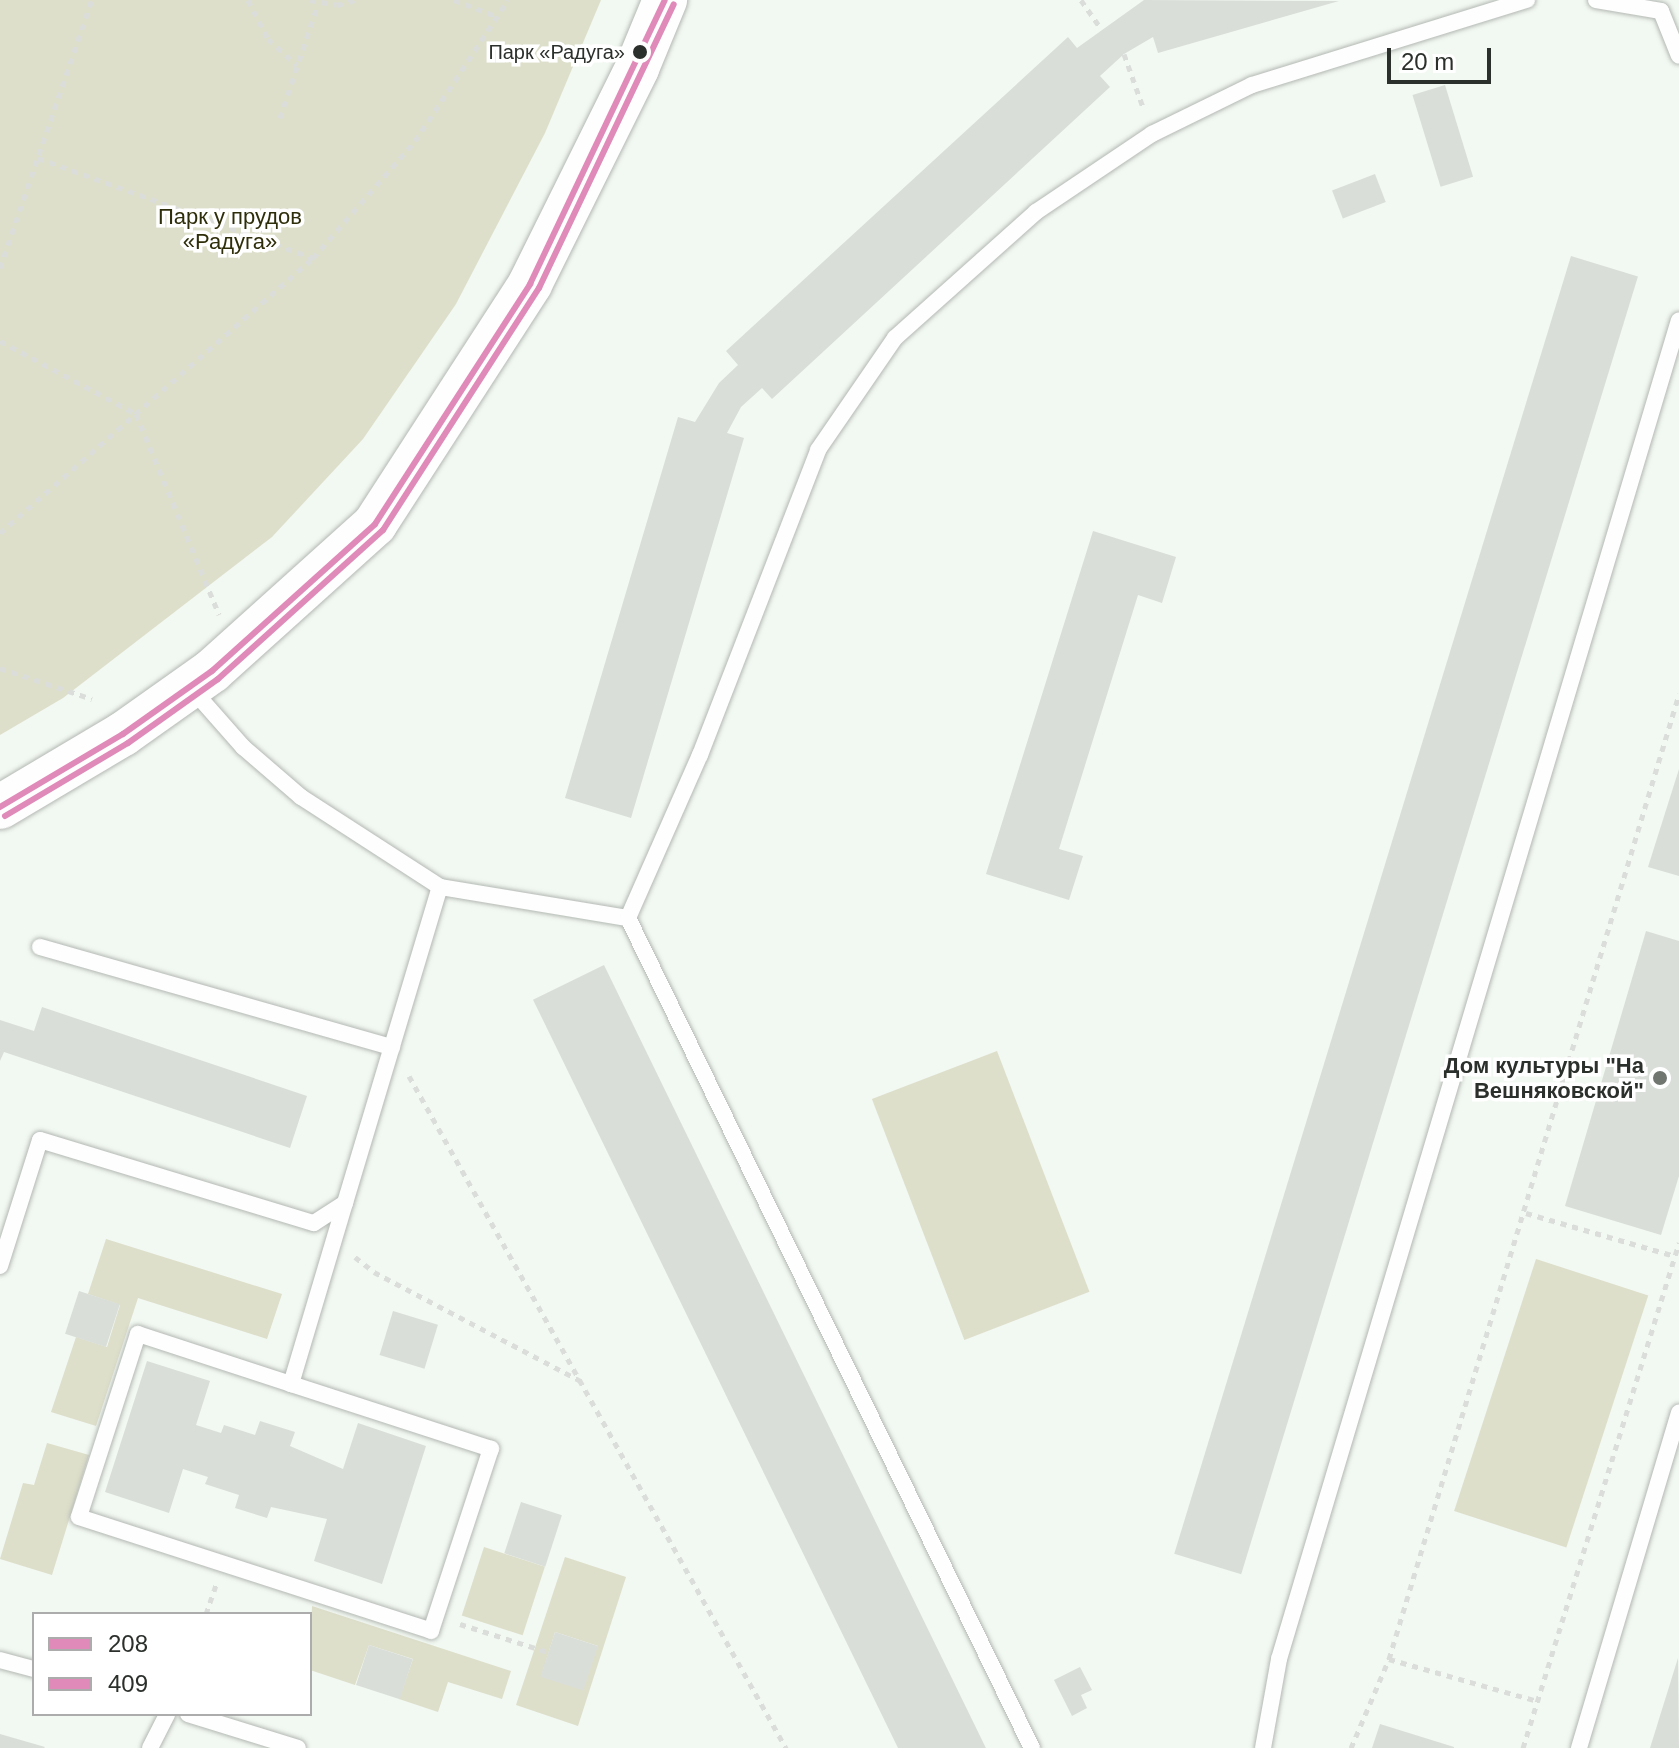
<!DOCTYPE html>
<html>
<head>
<meta charset="utf-8">
<style>
	body { margin:0 }
	#map { position:relative; width:1679px; height:1748px; overflow:hidden; background:#f2f8f2; font-family:Helvetica,sans-serif }
	div>[style] { position:absolute }
	.green>* { inset:0; background:#dddfca; transform-origin:0 0 }
	.building>* { inset:0; background:#daded9; transform-origin:0 0 }
	.path>* { height:5px; margin-top:-2.5px; transform-origin:0; background:repeating-linear-gradient(90deg,#daddda 0 6px,transparent 0 12px) }
	.roads { filter:drop-shadow(0 0 2px #b4b8b4) drop-shadow(0 0 2px #b4b8b4) }
	.lane>* { height:16px; margin:-8px; padding:0 8px; transform-origin:8px; border-radius:8px; background:#fdfefd }
	.secondary>* { height:44px; margin:-22px; padding:0 22px; transform-origin:22px; border-radius:22px; background:#fdfefd }
	.bus-1>* { height:6px; margin:-3px; padding:0 3px; transform-origin:3px; border-radius:3px; background:#df8ab9 }
	.bus-2>* { height:6px; margin:-3px; padding:0 3px; transform-origin:3px; border-radius:3px; background:#df8ab9 }
	.dots>* { width:22px; height:22px; translate:-50% -50%; box-sizing:border-box; border:4px solid #fff; border-radius:50% }
	span { translate:-50% -50%; white-space:nowrap; text-align:center; line-height:1.15; -webkit-text-stroke:7px #fff; paint-order:stroke }
	.bus-label { font-size:20px; color:#2c302c }
	.right { translate:-100% -50%; text-align:right }
	.park-label { font-size:22px; color:#2f2e0a }
	.poi-label { font-size:22px; color:#2c302c; font-weight:700 }
	.legend { position:absolute; left:32px; top:1612px; width:280px; height:104px; box-sizing:border-box; background:#fff; border:2px solid #abacab; margin:0; padding:10px 14px; list-style:none; font-size:24px; color:#2c302c }
	.legend li { display:flex; align-items:center; gap:16px; height:40px }
	.legend b { width:40px; border:2px solid #abacab }
	.scale { position:absolute; left:1387px; top:48px; width:104px; height:36px; box-sizing:border-box; border:4px solid #2c302c; border-top:0; padding-left:10px; font-size:24px; line-height:28px; white-space:nowrap; color:#2c302c; -webkit-text-stroke:6px #fff; paint-order:stroke }
</style>
</head>
<body>
<div id="map">
	<div class="green">
		<i style="clip-path:polygon(0 0,601px 0,545px 133px,456px 304px,363px 439px,272px 537px,63px 698px,0 735px)"></i>
		<i style="left:997px;top:1051px;width:258px;height:134px;rotate:69deg"></i>
		<i style="clip-path:polygon(106px 1239px,282px 1294px,267px 1339px,138px 1298px,96px 1426px,51px 1412px,76px 1337px,107px 1347px,120px 1305px,88px 1294px)"></i>
		<i style="left:1536px;top:1259px;width:118px;height:265px;rotate:18deg"></i>
		<i style="clip-path:polygon(47px 1443px,89px 1455px,52px 1575px,0 1559px,23px 1483px,34px 1485px)"></i>
		<i style="left:484px;top:1547px;width:64px;height:72px;rotate:18deg"></i>
		<i style="clip-path:polygon(evenodd,565px 1557px,626px 1577px,578px 1726px,516px 1705px,565px 1557px,555px 1632px,598px 1646px,541px 1677px,555px 1632px)"></i>
		<i style="clip-path:polygon(312px 1606px,511px 1671px,502px 1699px,448px 1682px,438px 1712px,399px 1699px,413px 1659px,369px 1645px,355px 1685px,310px 1670px)"></i>
	</div>
	<div class="building">
		<i style="clip-path:polygon(1144px 0,1339px 1px,1158px 53px,1153px 37px,1124px 54px,1100px 76px,1110px 87px,772px 399px,762px 388px,741px 407px,727px 433px,744px 438px,631px 818px,565px 798px,678px 417px,695px 422px,719px 383px,738px 365px,726px 351px,1068px 37px,1077px 48px)"></i>
		<i style="left:1445px;top:85px;width:96px;height:34px;rotate:73deg"></i>
		<i style="left:1375px;top:174px;width:30px;height:46px;rotate:69deg"></i>
		<i style="left:1571px;top:256px;width:70px;height:1357px;rotate:17deg"></i>
		<i style="clip-path:polygon(1093px 531px,1176px 557px,1162px 603px,1138px 595px,1059px 849px,1083px 856px,1069px 900px,986px 874px)"></i>
		<i style="clip-path:polygon(1679px 769px,1679px 876px,1648px 867px)"></i>
		<i style="clip-path:polygon(1646px 931px,1679px 941px,1679px 1176px,1661px 1235px,1565px 1206px)"></i>
		<i style="left:604px;top:965px;width:873px;height:79px;rotate:64deg"></i>
		<i style="clip-path:polygon(42px 1007px,307px 1096px,290px 1148px,4px 1052px,0 1061px,0 1020px,34px 1031px)"></i>
		<i style="left:79px;top:1291px;width:43px;height:45px;rotate:18deg"></i>
		<i style="left:393px;top:1311px;width:47px;height:46px;rotate:17deg"></i>
		<i style="clip-path:polygon(147px 1361px,210px 1381px,196px 1425px,221px 1433px,224px 1425px,255px 1435px,260px 1421px,295px 1432px,290px 1446px,343px 1469px,358px 1423px,426px 1446px,382px 1584px,314px 1561px,327px 1519px,271px 1507px,267px 1518px,235px 1508px,239px 1495px,205px 1484px,208px 1477px,183px 1469px,169px 1513px,105px 1492px)"></i>
		<i style="left:521px;top:1502px;width:43px;height:54px;rotate:18deg"></i>
		<i style="left:555px;top:1632px;width:45px;height:47px;rotate:18deg"></i>
		<i style="left:369px;top:1645px;width:46px;height:42px;rotate:18deg"></i>
		<i style="clip-path:polygon(1678px 1658px,1679px 1748px,1650px 1748px)"></i>
		<i style="clip-path:polygon(1080px 1667px,1092px 1690px,1081px 1695px,1087px 1708px,1072px 1716px,1054px 1680px)"></i>
		<i style="clip-path:polygon(1380px 1724px,1454px 1747px,1454px 1748px,1372px 1748px)"></i>
		<i style="clip-path:polygon(0 1734px,45px 1747px,44px 1748px,0 1748px)"></i>
	</div>
	<div class="path">
		<i style="left:248px;top:0;width:44px;rotate:62.9deg"></i>
		<i style="left:268px;top:39px;width:39px;rotate:42deg"></i>
		<i style="left:310px;top:0;width:27px;rotate:10deg"></i>
		<i style="left:337px;top:5px;width:19px;rotate:-16deg"></i>
		<i style="left:454px;top:0;width:47px;rotate:21.1deg"></i>
		<i style="left:1081px;top:0;width:33px;rotate:55deg"></i>
		<i style="left:1124px;top:54px;width:59px;rotate:70.3deg"></i>
		<i style="left:280px;top:118px;width:120px;rotate:-71.6deg"></i>
		<i style="left:38px;top:158px;width:293px;rotate:20deg"></i>
		<i style="left:0;top:268px;width:283px;rotate:-71.1deg"></i>
		<i style="left:0;top:341px;width:154px;rotate:28.2deg"></i>
		<i style="left:136px;top:414px;width:217px;rotate:67.5deg"></i>
		<i style="left:0;top:533px;width:417px;rotate:-41.3deg"></i>
		<i style="left:313px;top:258px;width:155px;rotate:-48.9deg"></i>
		<i style="left:415px;top:141px;width:169px;rotate:-56.6deg"></i>
		<i style="left:0;top:668px;width:97px;rotate:18.6deg"></i>
		<i style="left:409px;top:1076px;width:771px;rotate:60.71deg"></i>
		<i style="left:1526px;top:1213px;width:155px;rotate:16.1deg"></i>
		<i style="left:355px;top:1257px;width:24px;rotate:38deg"></i>
		<i style="left:374px;top:1272px;width:234px;rotate:27.8deg"></i>
		<i style="left:206px;top:1614px;width:31px;rotate:-71deg"></i>
		<i style="left:460px;top:1624px;width:92px;rotate:17.7deg"></i>
		<i style="left:1389px;top:1659px;width:154px;rotate:15.8deg"></i>
		<i style="left:1351px;top:1748px;width:97px;rotate:-66.9deg"></i>
		<i style="left:1389px;top:1659px;width:1008px;rotate:-73.27deg"></i>
		<i style="left:1523px;top:1748px;width:529px;rotate:-72.83deg"></i>
	</div>
	<div class="roads">
		<div class="lane">
			<i style="left:1596px;top:0;width:66px;rotate:9.6deg"></i>
			<i style="left:1661px;top:11px;width:48px;rotate:68.2deg"></i>
			<i style="left:191px;top:688px;width:79px;rotate:48.6deg"></i>
			<i style="left:243px;top:747px;width:77px;rotate:40.8deg"></i>
			<i style="left:301px;top:797px;width:166px;rotate:32.9deg"></i>
			<i style="left:440px;top:887px;width:191px;rotate:9.4deg"></i>
			<i style="left:628px;top:918px;width:178px;rotate:-66.2deg"></i>
			<i style="left:700px;top:755px;width:327px;rotate:-68.8deg"></i>
			<i style="left:818px;top:450px;width:136px;rotate:-55.5deg"></i>
			<i style="left:895px;top:338px;width:189px;rotate:-41.8deg"></i>
			<i style="left:1036px;top:212px;width:140px;rotate:-33.9deg"></i>
			<i style="left:1152px;top:134px;width:111px;rotate:-26.1deg"></i>
			<i style="left:1252px;top:85px;width:288px;rotate:-17.2deg"></i>
			<i style="left:628px;top:918px;width:923px;rotate:64.05deg"></i>
			<i style="left:40px;top:947px;width:366px;rotate:15.9deg"></i>
			<i style="left:0;top:1266px;width:132px;rotate:-72.4deg"></i>
			<i style="left:40px;top:1140px;width:286px;rotate:16.9deg"></i>
			<i style="left:314px;top:1223px;width:37px;rotate:-33deg"></i>
			<i style="left:345px;top:1203px;width:330px;rotate:-73.3deg"></i>
			<i style="left:291px;top:1384px;width:161px;rotate:-161.9deg"></i>
			<i style="left:138px;top:1334px;width:192px;rotate:107.9deg"></i>
			<i style="left:79px;top:1517px;width:370px;rotate:17.9deg"></i>
			<i style="left:431px;top:1631px;width:192px;rotate:-71.8deg"></i>
			<i style="left:491px;top:1449px;width:210px;rotate:-162deg"></i>
			<i style="left:291px;top:1384px;width:189px;rotate:-73.4deg"></i>
			<i style="left:0;top:1660px;width:35px;rotate:15deg"></i>
			<i style="left:188px;top:1714px;width:115px;rotate:17.2deg"></i>
			<i style="left:150px;top:1748px;width:38px;rotate:-63deg"></i>
			<i style="left:1263px;top:1748px;width:90px;rotate:-79.8deg"></i>
			<i style="left:1279px;top:1659px;width:1397px;rotate:-73.37deg"></i>
			<i style="left:1579px;top:1748px;width:350px;rotate:-73.4deg"></i>
		</div>
		<div class="secondary">
			<i style="left:0;top:807px;width:143px;rotate:-30.7deg"></i>
			<i style="left:123px;top:734px;width:109px;rotate:-35.3deg"></i>
			<i style="left:212px;top:671px;width:219px;rotate:-42deg"></i>
			<i style="left:375px;top:524px;width:286px;rotate:-57.1deg"></i>
			<i style="left:530px;top:284px;width:241px;rotate:-63.6deg"></i>
			<i style="left:637px;top:68px;width:74px;rotate:-67.6deg"></i>
		</div>
	</div>
	<div class="bus-1">
		<i style="left:0;top:807px;width:143px;rotate:-30.7deg"></i>
		<i style="left:123px;top:734px;width:109px;rotate:-35.3deg"></i>
		<i style="left:212px;top:671px;width:219px;rotate:-42deg"></i>
		<i style="left:375px;top:524px;width:286px;rotate:-57.1deg"></i>
		<i style="left:530px;top:284px;width:314px;rotate:-64.6deg"></i>
	</div>
	<div class="bus-2">
		<i style="left:5px;top:816px;width:143px;rotate:-30.7deg"></i>
		<i style="left:128px;top:743px;width:110px;rotate:-35.4deg"></i>
		<i style="left:218px;top:679px;width:222px;rotate:-42.1deg"></i>
		<i style="left:383px;top:530px;width:288px;rotate:-57.2deg"></i>
		<i style="left:539px;top:288px;width:314px;rotate:-64.6deg"></i>
	</div>
	<div class="dots">
		<i style="left:640px;top:52px;background:#2c302c"></i>
		<i style="left:1660px;top:1078px;background:#717671"></i>
	</div>
	<div class="bus-label">
		<span class="right" style="left:625px;top:52px">Парк «Радуга»</span>
	</div>
	<div class="park-label">
		<span style="left:230px;top:229px">Парк у прудов<br>«Радуга»</span>
	</div>
	<div class="poi-label">
		<span class="right" style="left:1644px;top:1078px">Дом культуры "На<br>Вешняковской"</span>
	</div>
	<ul class="legend">
	<li><b style="height:10px;background:#df8ab9"></b>208</li>
	<li><b style="height:10px;background:#df8ab9"></b>409</li>
	</ul>
	<div class="scale">20 m</div>
</div>
</body>
</html>
